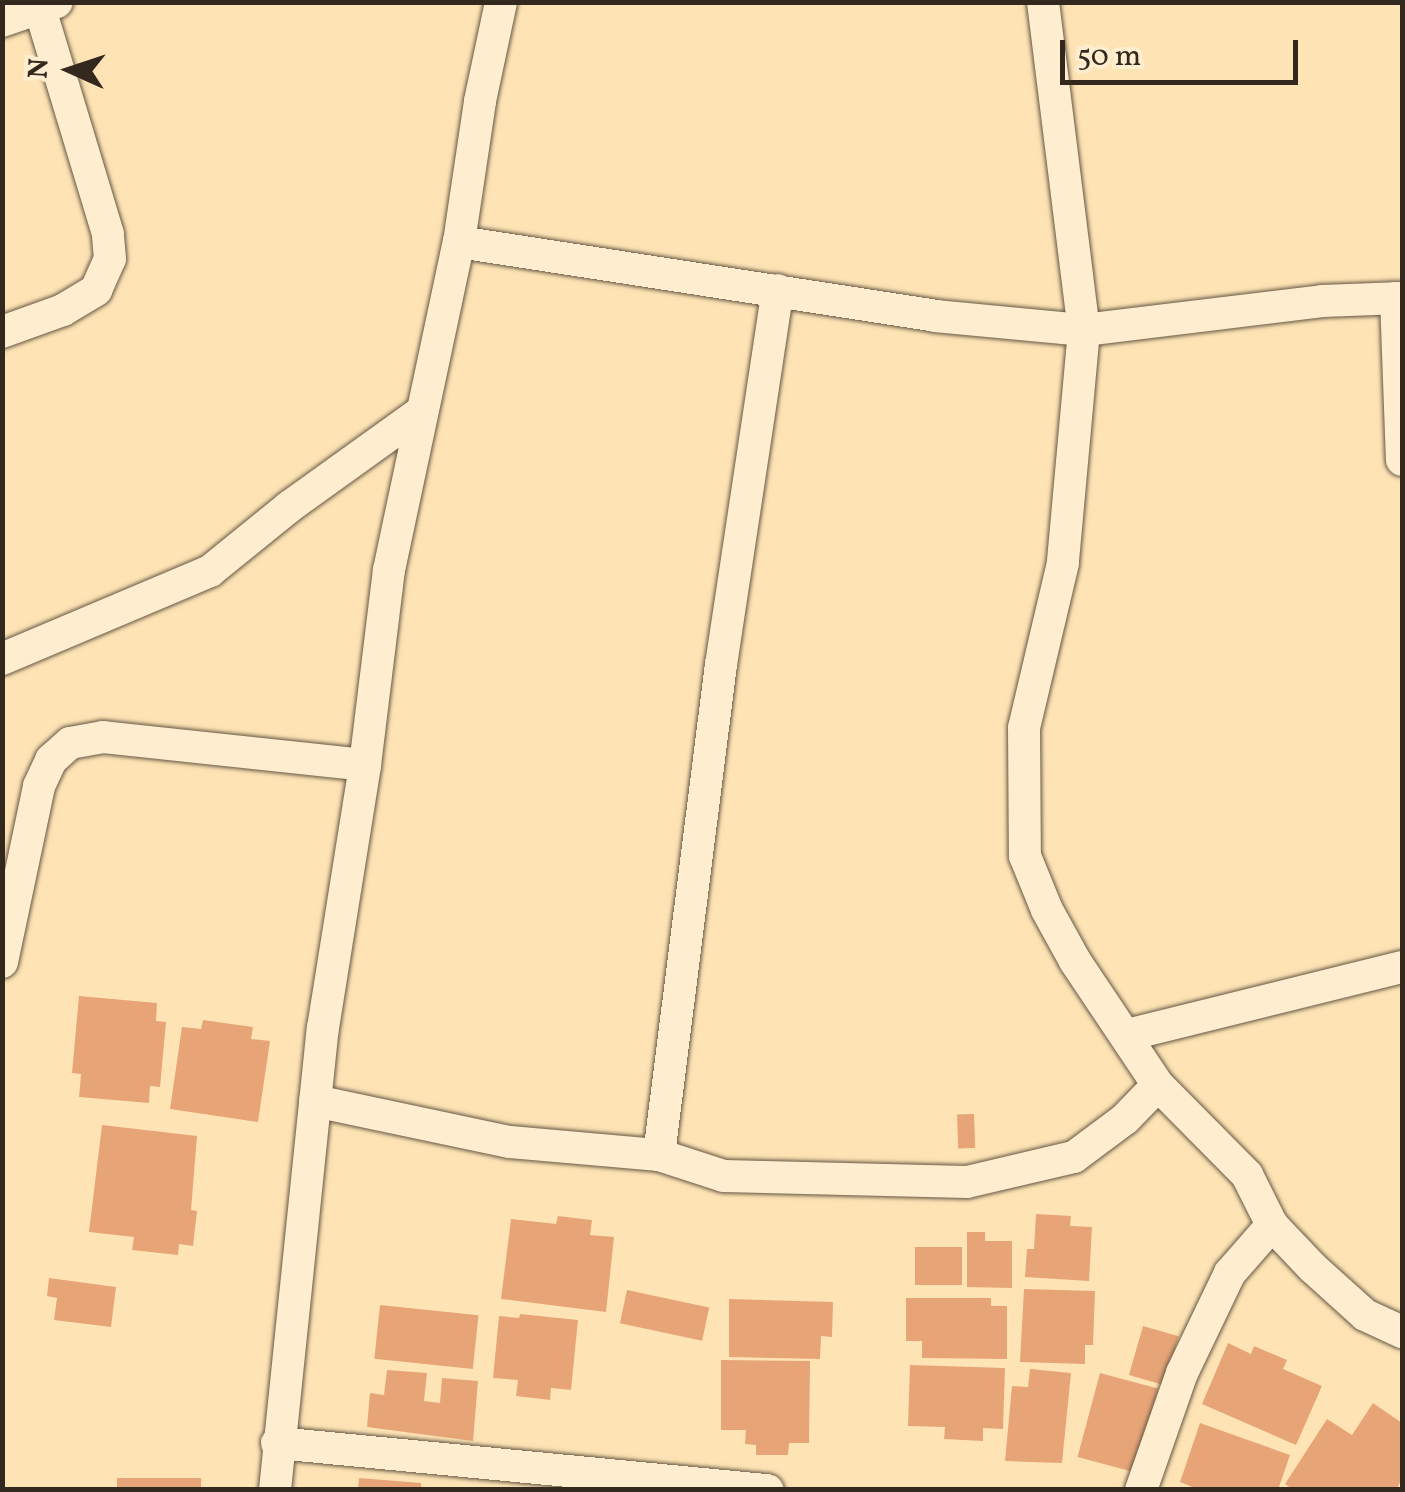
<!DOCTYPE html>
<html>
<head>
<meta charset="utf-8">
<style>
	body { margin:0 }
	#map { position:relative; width:1405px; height:1492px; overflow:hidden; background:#fee4b5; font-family:Vollkorn,serif }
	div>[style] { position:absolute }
	.building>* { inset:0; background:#e7a577; transform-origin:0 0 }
	.roads { filter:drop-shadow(0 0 2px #655744) drop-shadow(0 0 2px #655744) }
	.street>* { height:32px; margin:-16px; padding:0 16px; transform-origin:16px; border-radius:16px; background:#feedcf }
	span { translate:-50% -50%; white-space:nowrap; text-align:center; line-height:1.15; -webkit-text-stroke:9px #feedcf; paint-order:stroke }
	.frame { position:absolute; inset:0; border:5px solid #32281e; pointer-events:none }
	.north { position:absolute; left:20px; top:20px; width:100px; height:100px; -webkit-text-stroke:8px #feedcf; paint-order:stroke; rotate:273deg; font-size:28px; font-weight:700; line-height:40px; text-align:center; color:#32281e }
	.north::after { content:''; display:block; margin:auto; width:35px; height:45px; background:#32281e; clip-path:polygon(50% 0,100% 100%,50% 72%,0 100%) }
	.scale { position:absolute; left:1060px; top:40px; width:238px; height:45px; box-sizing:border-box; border:5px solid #32281e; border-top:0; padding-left:12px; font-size:30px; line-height:35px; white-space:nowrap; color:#32281e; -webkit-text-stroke:8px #feedcf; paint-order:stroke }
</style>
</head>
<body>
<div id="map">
	<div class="building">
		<i style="clip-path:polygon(79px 996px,157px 1003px,156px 1021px,166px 1022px,160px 1087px,150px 1086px,149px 1103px,79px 1097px,81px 1074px,72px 1073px)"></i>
		<i style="clip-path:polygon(203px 1020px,253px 1027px,251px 1039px,270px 1041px,258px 1122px,170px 1109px,182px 1027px,201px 1029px)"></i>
		<i style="left:974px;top:1114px;width:34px;height:17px;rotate:88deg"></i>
		<i style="clip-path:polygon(102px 1125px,197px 1136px,191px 1210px,197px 1211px,193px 1246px,179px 1244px,178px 1255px,132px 1250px,134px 1237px,89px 1232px)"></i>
		<i style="clip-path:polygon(1036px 1214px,1071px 1216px,1070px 1226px,1092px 1227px,1089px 1281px,1025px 1277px,1027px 1249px,1034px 1249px)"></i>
		<i style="clip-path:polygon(558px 1216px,592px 1220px,590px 1235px,614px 1237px,606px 1312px,501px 1299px,511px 1219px,556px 1224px)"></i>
		<i style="clip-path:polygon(967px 1232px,985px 1232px,985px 1241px,1012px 1241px,1012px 1288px,967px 1287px)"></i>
		<i style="left:915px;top:1247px;width:47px;height:38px"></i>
		<i style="clip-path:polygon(49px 1278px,116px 1287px,111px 1327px,54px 1320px,57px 1298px,47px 1296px)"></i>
		<i style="clip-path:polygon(1024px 1289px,1095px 1291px,1093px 1345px,1085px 1345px,1085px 1364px,1020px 1362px)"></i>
		<i style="left:627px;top:1290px;width:84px;height:34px;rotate:12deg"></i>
		<i style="clip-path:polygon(906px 1298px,991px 1298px,991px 1306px,1007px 1306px,1007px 1359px,922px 1358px,922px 1341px,906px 1341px)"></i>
		<i style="clip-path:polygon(729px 1299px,833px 1302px,832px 1337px,821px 1336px,820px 1359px,729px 1357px)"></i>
		<i style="left:380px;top:1305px;width:99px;height:54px;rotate:6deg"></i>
		<i style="clip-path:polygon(520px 1314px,578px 1320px,571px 1390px,551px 1388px,550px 1400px,516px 1396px,518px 1380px,493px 1378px,499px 1316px,519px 1318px)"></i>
		<i style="left:1143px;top:1326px;width:37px;height:51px;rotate:16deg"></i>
		<i style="clip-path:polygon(1228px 1343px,1251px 1354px,1254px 1346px,1287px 1360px,1283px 1369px,1322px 1386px,1296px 1445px,1202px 1404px)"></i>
		<i style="clip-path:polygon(721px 1360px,810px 1361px,809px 1443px,789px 1443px,788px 1455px,756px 1455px,756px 1445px,745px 1444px,746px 1430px,721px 1430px)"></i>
		<i style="clip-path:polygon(910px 1365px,1005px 1368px,1003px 1429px,983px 1428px,983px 1441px,944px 1439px,945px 1427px,908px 1426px)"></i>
		<i style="clip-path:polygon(1030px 1369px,1071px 1373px,1062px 1463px,1005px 1461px,1012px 1386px,1028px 1387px)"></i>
		<i style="clip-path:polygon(387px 1370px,427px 1373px,424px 1401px,440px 1403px,442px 1378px,478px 1381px,473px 1441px,367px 1427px,370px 1393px,384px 1395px)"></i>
		<i style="left:1100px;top:1373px;width:60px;height:87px;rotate:15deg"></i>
		<i style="clip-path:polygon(1373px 1403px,1402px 1423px,1402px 1479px,1396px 1490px,1294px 1490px,1285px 1484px,1327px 1419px,1352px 1435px)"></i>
		<i style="clip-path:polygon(1200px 1423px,1290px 1455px,1278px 1490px,1200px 1490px,1180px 1482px)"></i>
		<i style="left:201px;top:1478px;width:12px;height:84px;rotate:90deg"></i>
		<i style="clip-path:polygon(359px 1478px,421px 1483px,421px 1490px,358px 1490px)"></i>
	</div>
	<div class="roads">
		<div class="street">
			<i style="left:1043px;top:2px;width:331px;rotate:82.9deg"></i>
			<i style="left:1084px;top:330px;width:234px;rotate:95.2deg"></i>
			<i style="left:1063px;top:563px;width:170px;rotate:103.3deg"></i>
			<i style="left:1024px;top:728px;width:128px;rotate:89.6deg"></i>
			<i style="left:1025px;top:856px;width:58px;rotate:67.8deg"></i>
			<i style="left:1047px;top:910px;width:58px;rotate:61.2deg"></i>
			<i style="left:1075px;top:961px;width:149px;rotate:56.2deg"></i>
			<i style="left:1158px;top:1085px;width:127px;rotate:45.3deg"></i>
			<i style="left:1247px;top:1175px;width:56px;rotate:63.4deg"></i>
			<i style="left:1272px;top:1225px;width:59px;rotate:46.4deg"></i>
			<i style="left:1313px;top:1268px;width:70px;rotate:42.1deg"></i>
			<i style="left:1365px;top:1315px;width:41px;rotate:24.7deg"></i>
			<i style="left:2px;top:21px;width:58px;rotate:-19.1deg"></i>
			<i style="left:459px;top:242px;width:482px;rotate:8.8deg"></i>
			<i style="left:935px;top:316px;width:150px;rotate:5.4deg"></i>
			<i style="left:1084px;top:330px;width:240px;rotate:-6.9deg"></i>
			<i style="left:1322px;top:301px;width:80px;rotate:-2.1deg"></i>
			<i style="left:1396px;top:298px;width:162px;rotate:87.9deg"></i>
			<i style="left:2px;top:332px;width:65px;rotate:-19.8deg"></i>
			<i style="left:63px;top:310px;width:39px;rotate:-31deg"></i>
			<i style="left:96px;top:290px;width:34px;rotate:-66deg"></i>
			<i style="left:110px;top:259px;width:25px;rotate:-95deg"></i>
			<i style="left:108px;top:234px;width:235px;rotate:-106.8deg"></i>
			<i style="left:2px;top:659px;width:226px;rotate:-22.9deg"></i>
			<i style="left:210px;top:571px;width:102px;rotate:-39deg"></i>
			<i style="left:289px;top:507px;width:163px;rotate:-35.7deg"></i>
			<i style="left:2px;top:962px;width:180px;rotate:-78.1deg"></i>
			<i style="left:39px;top:786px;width:29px;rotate:-65deg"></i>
			<i style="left:51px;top:760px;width:25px;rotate:-42deg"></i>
			<i style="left:70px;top:743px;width:34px;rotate:-10deg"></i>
			<i style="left:103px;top:737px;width:263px;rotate:6.1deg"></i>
			<i style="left:1127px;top:1035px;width:283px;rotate:-13.9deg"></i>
			<i style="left:315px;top:1101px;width:199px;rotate:11.9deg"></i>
			<i style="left:510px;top:1142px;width:150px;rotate:5deg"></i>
			<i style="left:659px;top:1155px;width:68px;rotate:17.9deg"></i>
			<i style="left:724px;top:1176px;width:243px;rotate:1.4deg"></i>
			<i style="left:967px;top:1182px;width:110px;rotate:-13.2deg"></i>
			<i style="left:1074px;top:1157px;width:64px;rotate:-36.7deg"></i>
			<i style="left:1125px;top:1119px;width:47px;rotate:-45.9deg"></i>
			<i style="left:659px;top:1155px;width:494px;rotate:-82.8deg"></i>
			<i style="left:721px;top:665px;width:379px;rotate:-81.4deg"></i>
			<i style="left:277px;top:1443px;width:493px;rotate:5.5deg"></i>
			<i style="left:275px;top:1490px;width:464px;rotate:-84.1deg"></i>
			<i style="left:323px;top:1028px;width:266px;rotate:-80.9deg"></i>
			<i style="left:365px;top:765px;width:196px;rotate:-83deg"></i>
			<i style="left:389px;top:570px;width:335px;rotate:-78deg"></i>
			<i style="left:459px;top:242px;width:143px;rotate:-81.5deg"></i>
			<i style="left:480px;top:101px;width:101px;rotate:-78deg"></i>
			<i style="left:1141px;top:1490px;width:124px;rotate:-70.7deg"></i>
			<i style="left:1182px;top:1373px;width:111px;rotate:-64.4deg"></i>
			<i style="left:1230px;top:1273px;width:64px;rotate:-48.8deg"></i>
		</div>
	</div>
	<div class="frame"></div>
	<div class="north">N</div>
	<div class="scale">50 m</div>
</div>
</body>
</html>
